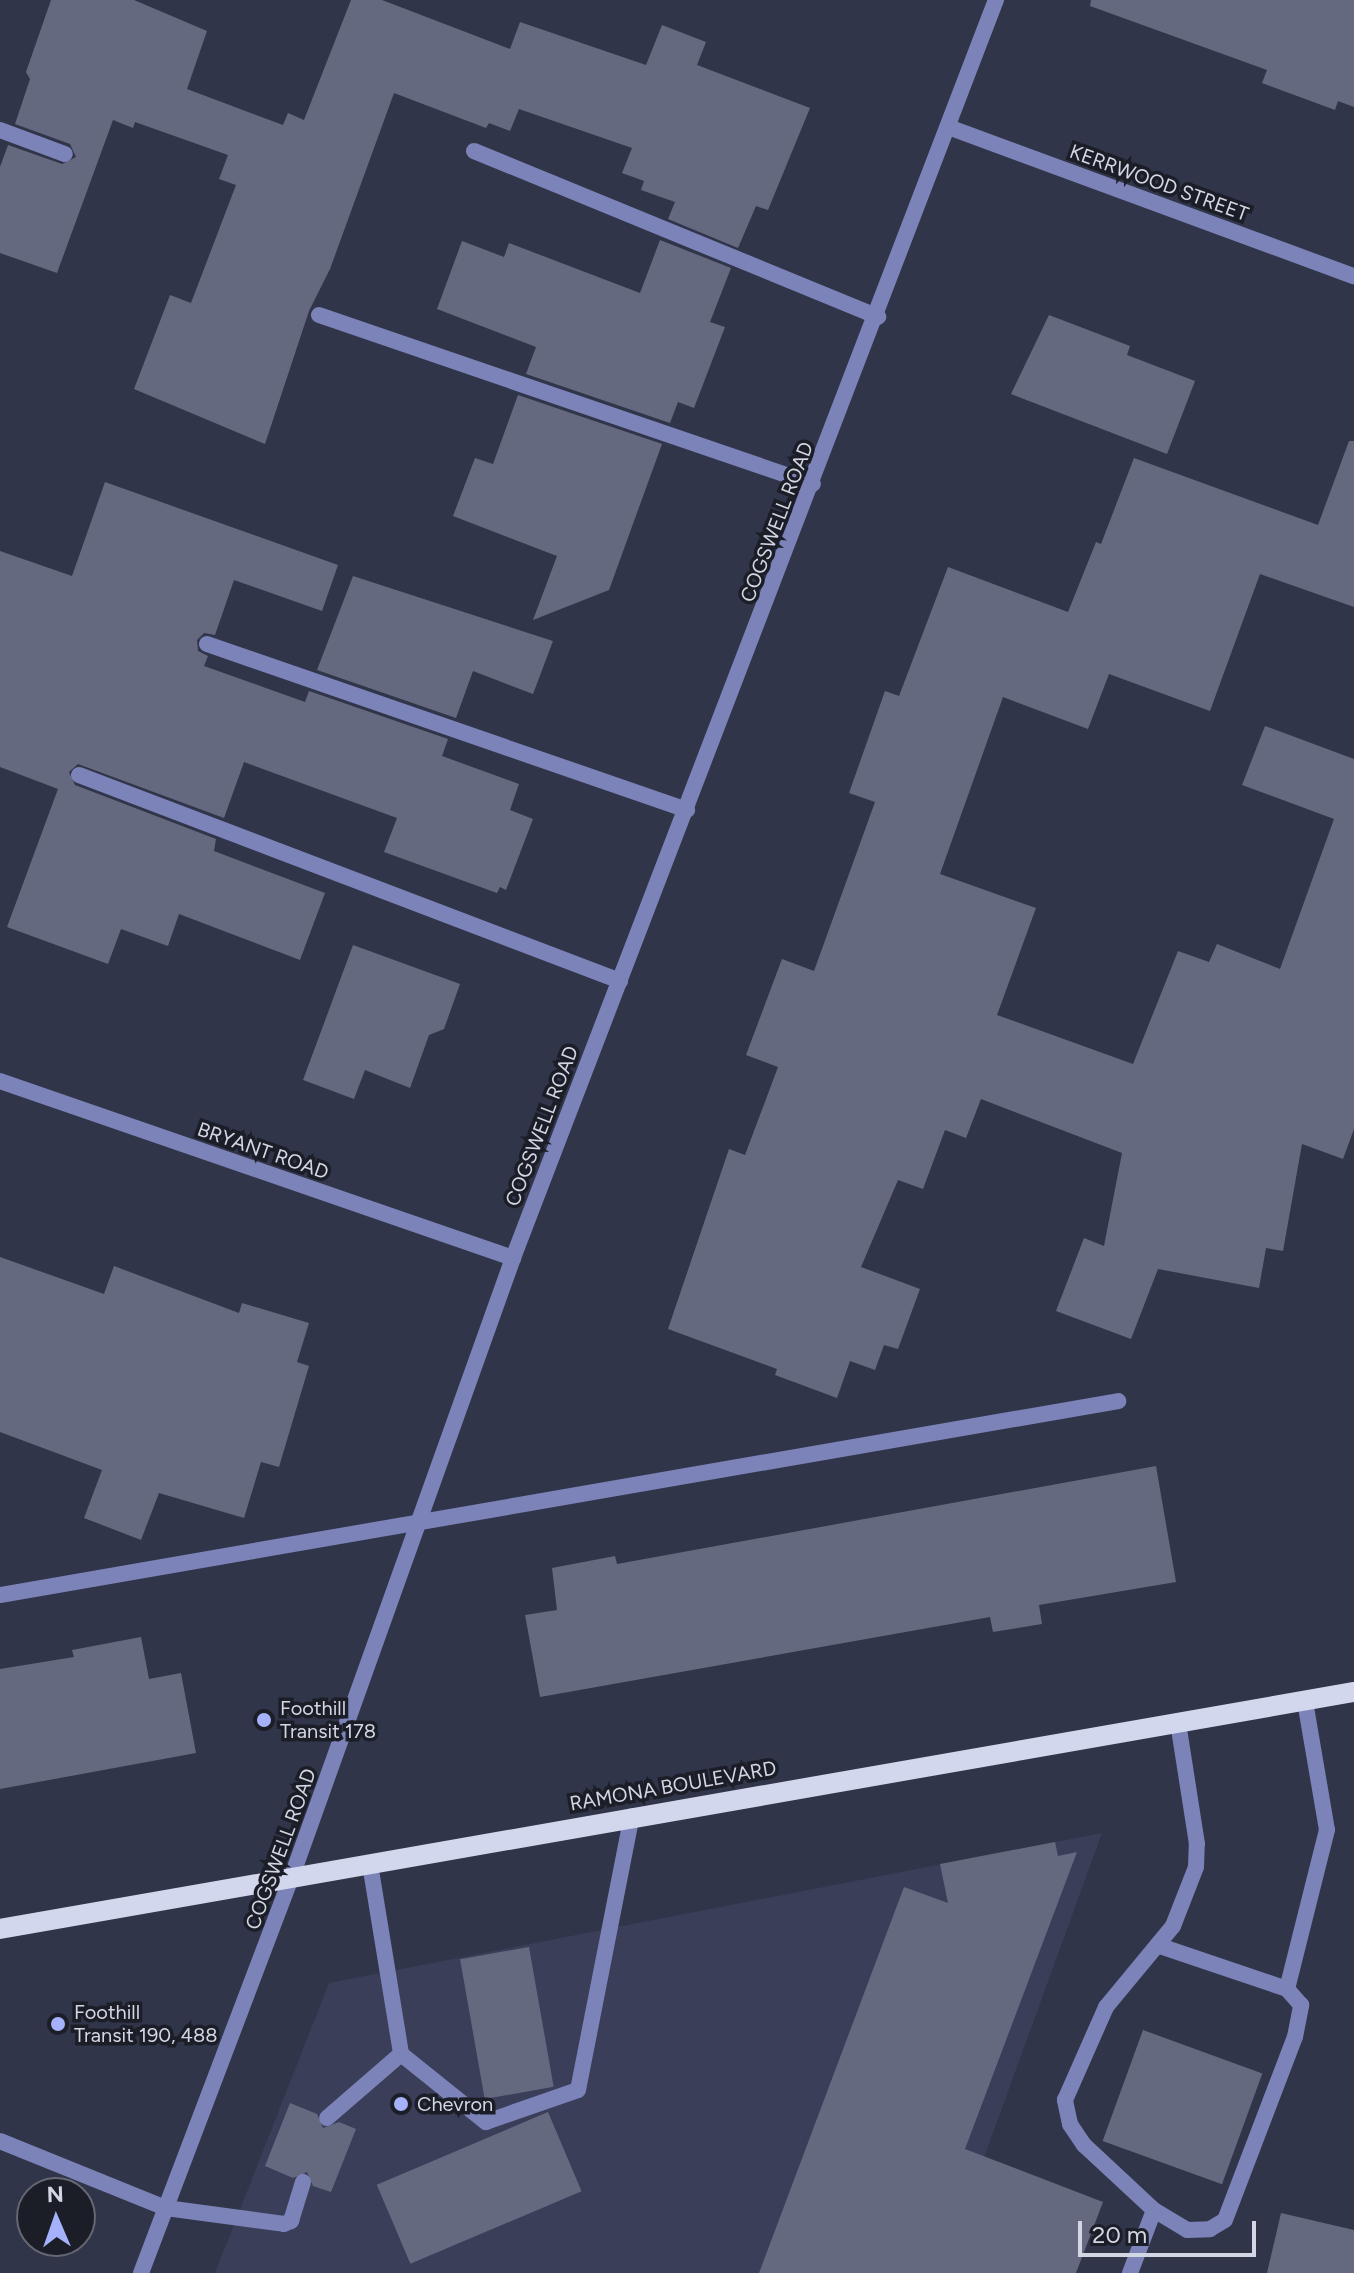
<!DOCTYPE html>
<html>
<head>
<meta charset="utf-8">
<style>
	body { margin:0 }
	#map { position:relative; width:1354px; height:2273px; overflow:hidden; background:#31354a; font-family:Figtree,sans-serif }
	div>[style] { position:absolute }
	.built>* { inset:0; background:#3a3e59 }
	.building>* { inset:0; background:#656980; transform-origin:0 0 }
	.service>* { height:16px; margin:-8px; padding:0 8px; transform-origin:8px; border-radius:8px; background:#7b83b8 }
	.minor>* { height:16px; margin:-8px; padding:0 8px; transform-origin:8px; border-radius:8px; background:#7b83b8 }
	.tertiary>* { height:16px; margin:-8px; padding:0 8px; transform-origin:8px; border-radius:8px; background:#7b83b8 }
	.primary>* { height:20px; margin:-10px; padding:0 10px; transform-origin:10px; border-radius:10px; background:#d3d7ed }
	.dots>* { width:22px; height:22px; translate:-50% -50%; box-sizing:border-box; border:4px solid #1b1d27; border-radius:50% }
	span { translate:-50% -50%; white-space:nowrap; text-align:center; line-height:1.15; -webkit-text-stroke:7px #1b1d27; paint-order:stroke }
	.street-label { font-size:20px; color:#d3d6e3 }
	.poi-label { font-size:20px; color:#d3d6e3 }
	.left { translate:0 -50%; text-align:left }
	.north { position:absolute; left:16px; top:2177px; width:80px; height:80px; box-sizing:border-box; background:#1b1d27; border:2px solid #656772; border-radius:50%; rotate:358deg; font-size:22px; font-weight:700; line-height:32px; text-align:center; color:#d3d6e3 }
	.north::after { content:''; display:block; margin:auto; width:28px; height:36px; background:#a6b1fc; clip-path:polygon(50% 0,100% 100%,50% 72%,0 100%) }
	.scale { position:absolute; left:1078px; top:2221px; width:178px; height:36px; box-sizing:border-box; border:4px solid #d3d6e3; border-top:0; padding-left:10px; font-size:24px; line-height:28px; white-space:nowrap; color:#d3d6e3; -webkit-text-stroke:6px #1b1d27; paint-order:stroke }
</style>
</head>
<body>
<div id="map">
	<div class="built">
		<i style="clip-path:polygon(1102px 1833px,942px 2273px,215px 2273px,329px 1983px)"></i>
	</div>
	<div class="building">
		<i style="clip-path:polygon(51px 0,134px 0,207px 31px,187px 89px,283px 125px,288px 113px,304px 120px,351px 0,382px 0,510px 49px,520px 22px,646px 65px,662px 25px,706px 42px,697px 65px,810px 108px,768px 210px,756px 206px,738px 248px,668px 219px,675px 202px,641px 190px,644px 181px,622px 173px,632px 148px,519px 109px,510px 131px,489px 123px,486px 128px,394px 93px,330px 269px,309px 311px,265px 444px,134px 389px,170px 295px,191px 303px,236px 185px,219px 179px,228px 155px,135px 122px,133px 128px,113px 120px,57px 273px,0 253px,0 167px,8px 145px,62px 164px,76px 157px,70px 144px,15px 124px,30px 79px,26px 72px)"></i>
		<i style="clip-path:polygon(1091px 0,1354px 0,1354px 107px,1338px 101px,1335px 110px,1262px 83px,1267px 70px,1090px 6px)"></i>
		<i style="clip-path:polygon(660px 240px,731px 268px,710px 322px,725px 327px,694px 408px,678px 402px,670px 423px,526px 374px,536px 347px,437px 309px,462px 241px,504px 257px,509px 243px,640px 293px)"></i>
		<i style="clip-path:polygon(1049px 315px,1130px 346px,1127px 355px,1195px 381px,1167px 454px,1011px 394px)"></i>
		<i style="clip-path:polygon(518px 395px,662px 444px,609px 590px,533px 620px,557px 556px,453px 516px,475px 458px,493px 464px)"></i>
		<i style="clip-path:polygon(1349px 441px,1354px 441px,1354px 607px,1260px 574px,1210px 711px,1109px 674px,1088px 729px,1003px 697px,940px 874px,1036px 908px,997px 1015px,1133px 1064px,1178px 951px,1209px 962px,1217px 944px,1280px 969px,1334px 819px,1242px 785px,1265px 726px,1354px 759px,1354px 1129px,1343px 1159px,1302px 1144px,1283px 1251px,1266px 1248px,1259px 1288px,1158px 1269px,1131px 1339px,1056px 1311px,1084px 1238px,1104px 1246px,1122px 1153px,981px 1099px,966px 1138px,945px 1130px,923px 1189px,898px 1180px,861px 1267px,920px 1289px,898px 1349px,884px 1345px,875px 1370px,850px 1361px,837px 1398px,775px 1375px,777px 1369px,668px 1329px,729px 1149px,745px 1155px,778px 1067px,746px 1055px,782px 959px,814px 971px,875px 802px,849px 793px,885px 691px,899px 696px,948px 567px,1068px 612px,1096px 542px,1101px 544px,1134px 458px,1318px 525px)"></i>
		<i style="clip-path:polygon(105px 482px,338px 565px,322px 611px,234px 580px,215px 635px,204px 633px,197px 640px,198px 651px,208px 656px,204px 666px,305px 702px,309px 691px,448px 739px,442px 756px,519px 784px,510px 810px,533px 819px,506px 890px,500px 887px,497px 893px,384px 852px,397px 818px,244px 762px,224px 818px,78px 764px,69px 772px,75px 785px,216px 839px,214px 851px,325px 893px,300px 960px,179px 914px,168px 946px,121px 929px,108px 964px,7px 927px,58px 789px,0 767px,0 551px,72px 576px)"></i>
		<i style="clip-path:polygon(353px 576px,553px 641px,533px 694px,473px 671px,456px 718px,317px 670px)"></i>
		<i style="clip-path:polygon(353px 945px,460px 984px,444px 1029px,429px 1035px,410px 1088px,365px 1070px,354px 1099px,303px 1080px)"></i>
		<i style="clip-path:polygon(0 1257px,104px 1294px,114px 1266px,239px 1313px,242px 1303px,309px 1323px,297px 1362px,309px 1366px,279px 1467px,261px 1462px,244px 1518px,159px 1493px,141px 1540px,84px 1518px,102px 1470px,0 1432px)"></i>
		<i style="clip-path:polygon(1156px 1466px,1176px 1582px,1039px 1605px,1042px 1624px,993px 1632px,990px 1617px,540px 1697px,525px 1615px,557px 1610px,552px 1568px,615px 1556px,617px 1564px)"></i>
		<i style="clip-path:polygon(141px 1637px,149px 1679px,181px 1673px,196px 1753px,0 1789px,0 1669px,74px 1657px,72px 1650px)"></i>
		<i style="clip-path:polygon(1055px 1842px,1058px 1856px,1077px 1852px,965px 2149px,1103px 2202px,1076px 2273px,759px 2273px,904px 1887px,948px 1903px,940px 1864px)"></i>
		<i style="left:529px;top:1947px;width:142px;height:70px;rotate:80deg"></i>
		<i style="left:1143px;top:2030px;width:127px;height:118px;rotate:20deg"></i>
		<i style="clip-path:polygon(290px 2103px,317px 2114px,323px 2128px,339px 2122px,356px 2129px,331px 2192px,313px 2186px,307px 2172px,293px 2178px,265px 2166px)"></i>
		<i style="left:548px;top:2112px;width:86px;height:186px;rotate:67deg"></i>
		<i style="clip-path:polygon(1281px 2213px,1354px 2230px,1354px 2273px,1267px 2273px)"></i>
	</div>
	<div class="service">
		<i style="left:0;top:130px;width:69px;rotate:20.3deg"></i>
		<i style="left:474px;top:151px;width:437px;rotate:22.3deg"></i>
		<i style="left:319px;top:315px;width:522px;rotate:18.89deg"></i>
		<i style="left:207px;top:644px;width:508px;rotate:19.08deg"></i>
		<i style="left:79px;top:775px;width:579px;rotate:20.85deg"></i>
		<i style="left:0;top:1595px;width:1135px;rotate:-9.84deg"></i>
		<i style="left:370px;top:1864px;width:193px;rotate:80.7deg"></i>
		<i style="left:401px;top:2054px;width:109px;rotate:38.7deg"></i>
		<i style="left:486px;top:2122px;width:97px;rotate:-19.2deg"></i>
		<i style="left:578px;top:2090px;width:279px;rotate:-78.9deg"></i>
		<i style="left:1287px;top:1989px;width:164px;rotate:-75.9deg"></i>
		<i style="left:1327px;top:1830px;width:131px;rotate:-99.7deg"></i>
		<i style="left:327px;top:2118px;width:98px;rotate:-40.9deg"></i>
		<i style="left:0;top:2141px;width:179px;rotate:22deg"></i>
		<i style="left:166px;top:2208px;width:119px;rotate:7.7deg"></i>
		<i style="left:284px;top:2224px;width:8px;rotate:-23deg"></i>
		<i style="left:291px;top:2221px;width:41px;rotate:-72.9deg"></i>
		<i style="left:1154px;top:2210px;width:39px;rotate:31deg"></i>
		<i style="left:1187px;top:2230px;width:23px;rotate:-2deg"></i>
		<i style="left:1210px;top:2229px;width:17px;rotate:-31deg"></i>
		<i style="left:1225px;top:2220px;width:196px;rotate:-69.1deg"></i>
		<i style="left:1295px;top:2037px;width:33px;rotate:-79deg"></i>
		<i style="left:1301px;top:2005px;width:21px;rotate:-131deg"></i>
		<i style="left:1287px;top:1989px;width:137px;rotate:-161.3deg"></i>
		<i style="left:1130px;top:2273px;width:67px;rotate:-69.1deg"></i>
		<i style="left:1154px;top:2210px;width:96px;rotate:-137.1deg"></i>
		<i style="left:1084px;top:2145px;width:25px;rotate:-124deg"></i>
		<i style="left:1070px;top:2124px;width:25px;rotate:-102deg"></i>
		<i style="left:1065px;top:2100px;width:102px;rotate:-66.2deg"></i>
		<i style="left:1106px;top:2007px;width:105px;rotate:-50.4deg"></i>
		<i style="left:1173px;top:1926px;width:63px;rotate:-68.7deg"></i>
		<i style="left:1196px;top:1867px;width:23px;rotate:-88deg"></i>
		<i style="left:1197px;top:1844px;width:123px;rotate:-98.9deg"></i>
	</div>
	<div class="minor">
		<i style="left:951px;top:128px;width:429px;rotate:20.2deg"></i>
		<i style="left:0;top:1081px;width:543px;rotate:19.04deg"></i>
	</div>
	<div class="tertiary">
		<i style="left:141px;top:2273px;width:425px;rotate:-69.2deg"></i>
		<i style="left:292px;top:1876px;width:656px;rotate:-70.32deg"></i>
		<i style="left:513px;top:1258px;width:1348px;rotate:-69deg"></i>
	</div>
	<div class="primary">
		<i style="left:0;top:1929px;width:1375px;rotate:-9.93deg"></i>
	</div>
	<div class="dots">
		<i style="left:264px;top:1720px;background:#a6b1fc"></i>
		<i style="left:58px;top:2024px;background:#a6b1fc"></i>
		<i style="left:401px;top:2104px;background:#a6b1fc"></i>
	</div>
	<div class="street-label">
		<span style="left:1159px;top:183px;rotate:20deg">KERRWOOD STREET</span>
		<span style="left:777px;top:522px;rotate:-69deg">COGSWELL ROAD</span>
		<span style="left:542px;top:1126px;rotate:-69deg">COGSWELL ROAD</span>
		<span style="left:263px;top:1151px;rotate:19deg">BRYANT ROAD</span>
		<span style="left:673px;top:1786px;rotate:-10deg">RAMONA BOULEVARD</span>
		<span style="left:281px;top:1849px;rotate:-70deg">COGSWELL ROAD</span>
	</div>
	<div class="poi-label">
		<span class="left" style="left:280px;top:1720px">Foothill<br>Transit 178</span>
		<span class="left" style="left:74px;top:2024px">Foothill<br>Transit 190, 488</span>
		<span class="left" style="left:417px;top:2104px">Chevron</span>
	</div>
	<div class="north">N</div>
	<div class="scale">20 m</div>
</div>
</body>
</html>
